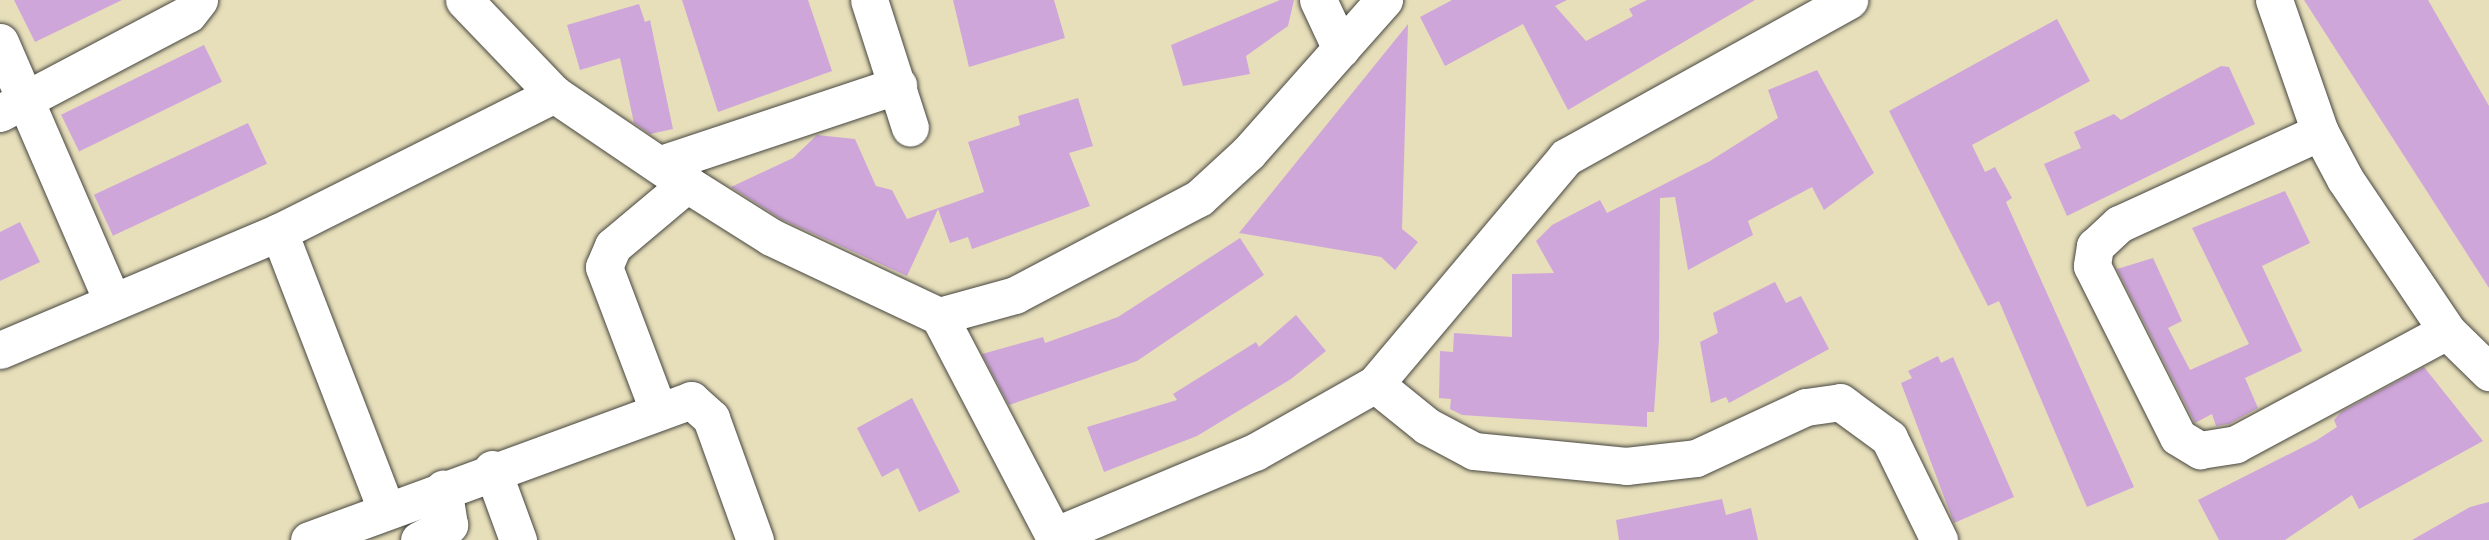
<!DOCTYPE html>
<html>
<head>
<meta charset="utf-8">
<style>
	body { margin:0 }
	#map { position:relative; width:2489px; height:540px; overflow:hidden; background:#e7dfba; font-family:"Gochi Hand",sans-serif }
	div>[style] { position:absolute }
	.building>* { inset:0; background:#cfa6da; transform-origin:0 0 }
	.roads { filter:drop-shadow(0 0 2px #474640) drop-shadow(0 0 2px #474640) }
	.minor>* { height:37px; margin:-18.5px; padding:0 18.5px; transform-origin:18.5px; border-radius:18.5px; background:#fff }
	span { translate:-50% -50%; white-space:nowrap; text-align:center; line-height:1.15; -webkit-text-stroke:7px #fdfcf7; paint-order:stroke }
</style>
</head>
<body>
<div id="map">
	<div class="building">
		<i style="clip-path:polygon(14px 0,122px 0,35px 42px)"></i>
		<i style="clip-path:polygon(682px 0,808px 0,832px 71px,718px 112px)"></i>
		<i style="clip-path:polygon(953px 0,1054px 0,1065px 38px,969px 67px)"></i>
		<i style="clip-path:polygon(1280px 0,1294px 0,1288px 26px,1246px 56px,1250px 74px,1183px 86px,1171px 45px)"></i>
		<i style="clip-path:polygon(1452px 0,1567px 0,1555px 6px,1586px 41px,1633px 16px,1629px 9px,1647px 0,1755px 0,1568px 110px,1523px 24px,1445px 66px,1420px 17px)"></i>
		<i style="clip-path:polygon(2304px 0,2428px 0,2489px 106px,2489px 288px)"></i>
		<i style="clip-path:polygon(639px 4px,645px 22px,650px 20px,673px 129px,650px 134px,634px 123px,620px 58px,580px 70px,567px 25px)"></i>
		<i style="clip-path:polygon(2057px 19px,2090px 81px,1972px 145px,1985px 172px,1995px 167px,2012px 198px,2006px 202px,2134px 487px,2087px 507px,1999px 301px,1988px 306px,1889px 111px)"></i>
		<i style="clip-path:polygon(1408px 24px,1402px 229px,1418px 242px,1395px 270px,1381px 257px,1239px 233px)"></i>
		<i style="left:204px;top:45px;width:41px;height:159px;rotate:64deg"></i>
		<i style="clip-path:polygon(2221px 66px,2229px 67px,2255px 124px,2067px 216px,2044px 164px,2081px 148px,2074px 132px,2114px 114px,2121px 120px)"></i>
		<i style="clip-path:polygon(1817px 70px,1874px 173px,1824px 210px,1812px 187px,1748px 221px,1753px 235px,1688px 270px,1675px 197px,1660px 198px,1659px 340px,1654px 412px,1647px 412px,1647px 427px,1462px 415px,1450px 409px,1451px 399px,1439px 398px,1440px 351px,1453px 352px,1454px 333px,1512px 337px,1512px 274px,1554px 273px,1536px 241px,1552px 225px,1600px 200px,1607px 213px,1710px 161px,1778px 118px,1768px 90px)"></i>
		<i style="clip-path:polygon(1078px 98px,1093px 146px,1069px 153px,1090px 206px,972px 249px,968px 237px,950px 243px,938px 209px,907px 276px,781px 219px,731px 187px,793px 158px,817px 135px,855px 139px,876px 186px,892px 190px,907px 219px,984px 192px,968px 142px,1020px 125px,1018px 116px)"></i>
		<i style="left:248px;top:123px;width:45px;height:170px;rotate:65deg"></i>
		<i style="clip-path:polygon(2285px 191px,2310px 243px,2262px 266px,2302px 351px,2245px 378px,2258px 408px,2229px 424px,2216px 426px,2212px 414px,2195px 423px,2117px 269px,2153px 258px,2182px 321px,2168px 328px,2190px 370px,2249px 344px,2192px 228px)"></i>
		<i style="clip-path:polygon(20px 222px,40px 262px,0 281px,0 232px)"></i>
		<i style="clip-path:polygon(1240px 238px,1264px 275px,1137px 361px,1009px 405px,982px 354px,1043px 337px,1045px 343px,1118px 317px)"></i>
		<i style="clip-path:polygon(1775px 282px,1786px 303px,1801px 296px,1829px 349px,1729px 403px,1726px 397px,1711px 403px,1700px 342px,1718px 333px,1713px 313px)"></i>
		<i style="clip-path:polygon(1296px 315px,1326px 351px,1291px 379px,1197px 436px,1104px 472px,1087px 427px,1177px 400px,1173px 394px,1256px 342px,1259px 347px)"></i>
		<i style="clip-path:polygon(1938px 356px,1941px 363px,1953px 357px,2014px 497px,1954px 523px,1901px 383px,1912px 378px,1908px 371px)"></i>
		<i style="clip-path:polygon(2424px 367px,2483px 441px,2359px 509px,2352px 495px,2285px 540px,2219px 540px,2198px 500px,2317px 440px,2337px 427px,2334px 420px,2341px 412px)"></i>
		<i style="clip-path:polygon(912px 398px,960px 492px,919px 512px,898px 468px,882px 477px,857px 428px)"></i>
		<i style="clip-path:polygon(1722px 499px,1726px 515px,1751px 508px,1758px 540px,1619px 540px,1616px 520px)"></i>
		<i style="clip-path:polygon(2489px 502px,2489px 540px,2412px 540px,2470px 507px)"></i>
	</div>
	<div class="roads">
		<div class="minor">
			<i style="left:464px;top:0;width:130px;rotate:46.2deg"></i>
			<i style="left:554px;top:94px;width:161px;rotate:34.1deg"></i>
			<i style="left:687px;top:184px;width:99px;rotate:32.2deg"></i>
			<i style="left:771px;top:237px;width:186px;rotate:25.2deg"></i>
			<i style="left:939px;top:316px;width:79px;rotate:-15.4deg"></i>
			<i style="left:1015px;top:295px;width:208px;rotate:-27.8deg"></i>
			<i style="left:1199px;top:198px;width:67px;rotate:-42.6deg"></i>
			<i style="left:1248px;top:153px;width:205px;rotate:-48.4deg"></i>
			<i style="left:869px;top:0;width:134px;rotate:72.2deg"></i>
			<i style="left:1318px;top:0;width:54px;rotate:64.9deg"></i>
			<i style="left:2274px;top:0;width:140px;rotate:70.8deg"></i>
			<i style="left:2320px;top:132px;width:53px;rotate:62deg"></i>
			<i style="left:2345px;top:179px;width:183px;rotate:56.1deg"></i>
			<i style="left:2447px;top:331px;width:59px;rotate:44.3deg"></i>
			<i style="left:0;top:42px;width:280px;rotate:66.6deg"></i>
			<i style="left:0;top:113px;width:212px;rotate:-27.8deg"></i>
			<i style="left:188px;top:14px;width:18px;rotate:-52deg"></i>
			<i style="left:2320px;top:132px;width:221px;rotate:155.4deg"></i>
			<i style="left:2119px;top:224px;width:33px;rotate:137deg"></i>
			<i style="left:2095px;top:246px;width:20px;rotate:99deg"></i>
			<i style="left:2092px;top:266px;width:191px;rotate:63.3deg"></i>
			<i style="left:2178px;top:437px;width:26px;rotate:31deg"></i>
			<i style="left:2200px;top:450px;width:36px;rotate:-9deg"></i>
			<i style="left:2236px;top:444px;width:239px;rotate:-28.2deg"></i>
			<i style="left:661px;top:164px;width:250px;rotate:-18.4deg"></i>
			<i style="left:279px;top:232px;width:297px;rotate:68.9deg"></i>
			<i style="left:939px;top:316px;width:253px;rotate:62.4deg"></i>
			<i style="left:0;top:350px;width:303px;rotate:-22.9deg"></i>
			<i style="left:279px;top:232px;width:308px;rotate:-26.6deg"></i>
			<i style="left:1375px;top:384px;width:67px;rotate:38.9deg"></i>
			<i style="left:1427px;top:426px;width:53px;rotate:28deg"></i>
			<i style="left:1474px;top:451px;width:153px;rotate:5.6deg"></i>
			<i style="left:1626px;top:466px;width:70px;rotate:-6.5deg"></i>
			<i style="left:1696px;top:458px;width:121px;rotate:-24.9deg"></i>
			<i style="left:1806px;top:407px;width:34px;rotate:-8deg"></i>
			<i style="left:1840px;top:402px;width:61px;rotate:36.3deg"></i>
			<i style="left:1889px;top:438px;width:114px;rotate:63.9deg"></i>
			<i style="left:658px;top:410px;width:153px;rotate:-110.7deg"></i>
			<i style="left:604px;top:267px;width:23px;rotate:-67deg"></i>
			<i style="left:613px;top:246px;width:97px;rotate:-40deg"></i>
			<i style="left:492px;top:469px;width:76px;rotate:69.9deg"></i>
			<i style="left:1054px;top:536px;width:218px;rotate:-22.7deg"></i>
			<i style="left:1255px;top:452px;width:138px;rotate:-29.5deg"></i>
			<i style="left:1375px;top:384px;width:297px;rotate:-49.9deg"></i>
			<i style="left:1566px;top:157px;width:324px;rotate:-29deg"></i>
			<i style="left:309px;top:540px;width:407px;rotate:-20.1deg"></i>
			<i style="left:691px;top:400px;width:27px;rotate:42deg"></i>
			<i style="left:711px;top:418px;width:130px;rotate:70.2deg"></i>
			<i style="left:419px;top:540px;width:34px;rotate:-27deg"></i>
			<i style="left:449px;top:525px;width:37px;rotate:-99deg"></i>
		</div>
	</div>
</div>
</body>
</html>
